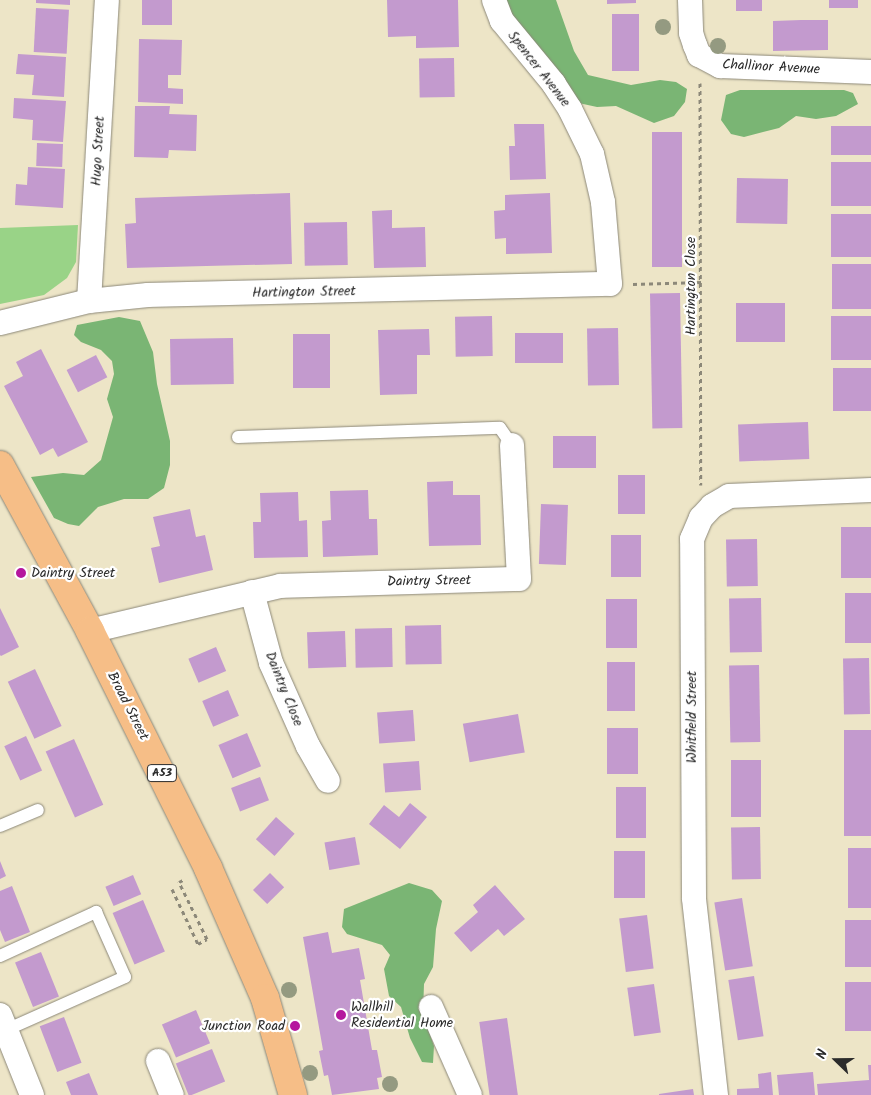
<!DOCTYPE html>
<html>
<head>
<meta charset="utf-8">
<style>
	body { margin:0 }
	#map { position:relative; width:871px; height:1095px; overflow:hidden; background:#ede5c7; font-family:Kalam,sans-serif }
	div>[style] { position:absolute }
	.green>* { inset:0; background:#99d387 }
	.forest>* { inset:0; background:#7ab574 }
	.building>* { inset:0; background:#c39ace; transform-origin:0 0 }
	.path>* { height:3px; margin-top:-1.5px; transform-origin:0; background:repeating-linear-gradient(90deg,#8c8879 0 4px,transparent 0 8px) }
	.roads { filter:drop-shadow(0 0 1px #8c8879) drop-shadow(0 0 1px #8c8879) }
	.lane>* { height:12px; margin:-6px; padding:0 6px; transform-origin:6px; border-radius:6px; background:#fff }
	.street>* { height:24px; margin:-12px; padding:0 12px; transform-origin:12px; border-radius:12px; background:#fff }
	.highway>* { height:28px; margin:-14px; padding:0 14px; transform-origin:14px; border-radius:14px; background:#f6be87 }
	.trees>* { width:16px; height:16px; margin:-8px; border-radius:50%; background:#949a81 }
	.dots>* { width:14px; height:14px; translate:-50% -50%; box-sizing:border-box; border:2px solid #fff; border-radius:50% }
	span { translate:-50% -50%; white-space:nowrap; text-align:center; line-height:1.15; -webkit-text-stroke:4.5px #fff; paint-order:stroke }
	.shield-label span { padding:1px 4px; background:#fff; border:1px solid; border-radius:4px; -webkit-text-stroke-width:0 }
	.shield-label { font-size:12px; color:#2b2b2b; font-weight:700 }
	.street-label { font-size:14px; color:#2b2b2b }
	.poi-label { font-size:14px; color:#2b2b2b }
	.left { translate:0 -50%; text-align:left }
	.right { translate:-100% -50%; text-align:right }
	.north { position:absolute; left:811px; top:1035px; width:50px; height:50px; -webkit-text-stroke:4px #fff; paint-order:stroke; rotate:292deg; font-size:14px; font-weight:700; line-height:20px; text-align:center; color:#2b2b2b }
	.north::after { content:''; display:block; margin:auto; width:18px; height:22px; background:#2b2b2b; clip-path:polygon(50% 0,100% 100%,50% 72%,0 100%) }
</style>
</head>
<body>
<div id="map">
	<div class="green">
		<i style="clip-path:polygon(78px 225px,76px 262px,67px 278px,44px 295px,0 304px,0 228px)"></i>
	</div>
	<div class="forest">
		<i style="clip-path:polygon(501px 0,556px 0,574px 51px,588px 75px,631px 85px,660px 80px,676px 82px,687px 89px,685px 102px,674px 116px,654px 123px,616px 106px,597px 107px,574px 102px)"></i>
		<i style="clip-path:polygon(740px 90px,844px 90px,853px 93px,858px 104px,836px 116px,816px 119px,796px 116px,779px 128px,744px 137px,731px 134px,721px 120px,726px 95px)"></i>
		<i style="clip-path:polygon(119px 317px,140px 321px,153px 352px,157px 384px,170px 441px,170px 465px,164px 488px,148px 499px,124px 499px,98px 507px,79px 526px,68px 524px,54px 518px,31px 477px,63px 473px,84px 475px,101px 460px,113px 417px,107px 399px,114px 374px,112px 361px,101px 350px,81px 342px,74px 335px,77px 325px)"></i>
		<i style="clip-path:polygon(409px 883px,432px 890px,442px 901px,436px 929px,433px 967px,424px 984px,423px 1014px,434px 1046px,433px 1063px,422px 1062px,410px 1038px,401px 1007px,389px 996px,384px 969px,390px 955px,382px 945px,347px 934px,342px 927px,344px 909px)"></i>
	</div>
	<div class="building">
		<i style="clip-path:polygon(36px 0,70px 0,70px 5px,36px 3px)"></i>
		<i style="left:142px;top:0;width:30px;height:25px"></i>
		<i style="clip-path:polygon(387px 0,458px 0,459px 47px,416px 48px,416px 36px,388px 37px)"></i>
		<i style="clip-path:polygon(607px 0,636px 0,636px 3px,607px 4px)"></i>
		<i style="left:736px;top:0;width:26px;height:11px"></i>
		<i style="left:829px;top:0;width:29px;height:8px"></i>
		<i style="left:36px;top:8px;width:33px;height:44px;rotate:3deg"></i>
		<i style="left:612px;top:14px;width:27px;height:57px"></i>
		<i style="clip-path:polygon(801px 20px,828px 20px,828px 50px,773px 51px,773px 21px)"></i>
		<i style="clip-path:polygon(139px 39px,182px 40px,181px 75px,168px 75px,168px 88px,183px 89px,183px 104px,138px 102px)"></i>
		<i style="clip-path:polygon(18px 54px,66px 57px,64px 97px,32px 95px,34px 75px,16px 74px)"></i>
		<i style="left:454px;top:58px;width:39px;height:35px;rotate:89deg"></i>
		<i style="clip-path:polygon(14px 98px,66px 101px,63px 142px,32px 140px,33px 120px,13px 118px)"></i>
		<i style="clip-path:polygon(135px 106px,170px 106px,169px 114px,197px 115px,196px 151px,169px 150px,168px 158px,134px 157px)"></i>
		<i style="clip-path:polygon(514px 124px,544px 124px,546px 179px,510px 180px,509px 146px,515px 146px)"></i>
		<i style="left:871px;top:126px;width:29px;height:40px;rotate:90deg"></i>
		<i style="left:652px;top:132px;width:30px;height:135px"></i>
		<i style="left:37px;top:143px;width:26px;height:23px;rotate:2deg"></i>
		<i style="left:871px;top:162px;width:44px;height:40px;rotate:90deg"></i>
		<i style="clip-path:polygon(28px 167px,65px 169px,63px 208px,15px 205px,16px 184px,27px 185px)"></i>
		<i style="left:737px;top:178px;width:51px;height:45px;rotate:1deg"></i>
		<i style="clip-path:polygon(290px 193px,292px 264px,127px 268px,125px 224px,136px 223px,135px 198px)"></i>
		<i style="clip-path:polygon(550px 193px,552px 253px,506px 254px,506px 238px,495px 239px,494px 211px,505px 210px,505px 195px)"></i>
		<i style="clip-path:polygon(392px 210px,392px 228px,425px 227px,426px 267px,374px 268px,372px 211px)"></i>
		<i style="left:871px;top:214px;width:43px;height:40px;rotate:90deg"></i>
		<i style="left:347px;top:222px;width:43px;height:43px;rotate:89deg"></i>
		<i style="left:871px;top:264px;width:45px;height:39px;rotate:90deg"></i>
		<i style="left:680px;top:293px;width:135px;height:30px;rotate:89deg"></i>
		<i style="left:736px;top:303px;width:49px;height:39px"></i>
		<i style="left:492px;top:316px;width:40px;height:37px;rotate:89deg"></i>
		<i style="left:831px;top:316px;width:40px;height:44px"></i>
		<i style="left:618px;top:328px;width:57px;height:31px;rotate:89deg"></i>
		<i style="clip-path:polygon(429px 329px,430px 355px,417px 355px,417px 394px,380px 395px,378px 330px)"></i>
		<i style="left:563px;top:333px;width:30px;height:48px;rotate:90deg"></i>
		<i style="left:293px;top:334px;width:37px;height:54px"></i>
		<i style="left:233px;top:338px;width:46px;height:63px;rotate:89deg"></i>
		<i style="clip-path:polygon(41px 349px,88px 442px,58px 457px,53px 448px,40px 455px,4px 386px,23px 376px,16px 362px)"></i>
		<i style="left:96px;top:355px;width:25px;height:33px;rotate:63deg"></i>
		<i style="left:833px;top:368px;width:38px;height:43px"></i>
		<i style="left:808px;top:422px;width:37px;height:70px;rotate:88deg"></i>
		<i style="left:553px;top:436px;width:43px;height:32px"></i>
		<i style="left:618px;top:475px;width:27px;height:39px"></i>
		<i style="clip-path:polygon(453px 481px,453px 495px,480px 495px,481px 545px,429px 546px,427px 482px)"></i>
		<i style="clip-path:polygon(368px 490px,369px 519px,377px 519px,378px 555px,323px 557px,322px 521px,331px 520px,330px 491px)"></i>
		<i style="clip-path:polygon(298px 492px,299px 521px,307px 520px,308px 557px,254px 558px,253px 522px,261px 522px,260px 493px)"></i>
		<i style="left:541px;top:504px;width:27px;height:60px;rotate:2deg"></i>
		<i style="clip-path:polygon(190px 509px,196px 537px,205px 535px,213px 570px,159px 583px,151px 548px,160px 546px,153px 517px)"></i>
		<i style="left:841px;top:527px;width:30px;height:51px"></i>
		<i style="left:611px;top:535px;width:30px;height:42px"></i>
		<i style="left:757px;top:539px;width:47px;height:31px;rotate:89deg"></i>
		<i style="left:871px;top:593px;width:50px;height:26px;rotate:90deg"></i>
		<i style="left:761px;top:598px;width:54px;height:32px;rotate:89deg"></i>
		<i style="left:606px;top:599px;width:31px;height:49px"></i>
		<i style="clip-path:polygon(0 608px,19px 647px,1px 656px,0 655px)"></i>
		<i style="left:441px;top:625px;width:39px;height:36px;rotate:89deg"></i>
		<i style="left:392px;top:628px;width:39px;height:37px;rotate:89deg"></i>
		<i style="left:345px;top:631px;width:36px;height:38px;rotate:88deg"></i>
		<i style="left:216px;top:647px;width:26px;height:30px;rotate:67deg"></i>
		<i style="left:869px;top:658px;width:56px;height:26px;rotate:89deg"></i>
		<i style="left:607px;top:662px;width:28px;height:49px"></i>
		<i style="left:759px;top:665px;width:77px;height:30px;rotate:89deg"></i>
		<i style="left:35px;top:669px;width:63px;height:30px;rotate:65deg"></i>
		<i style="left:228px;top:690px;width:28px;height:28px;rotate:67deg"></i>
		<i style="left:413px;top:710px;width:31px;height:36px;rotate:86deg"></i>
		<i style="left:518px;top:714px;width:39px;height:56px;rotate:80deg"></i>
		<i style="left:607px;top:728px;width:31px;height:46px"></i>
		<i style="left:871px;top:730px;width:106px;height:27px;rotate:90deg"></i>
		<i style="left:247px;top:733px;width:36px;height:31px;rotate:67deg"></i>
		<i style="left:26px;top:736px;width:38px;height:24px;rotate:65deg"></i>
		<i style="left:74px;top:739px;width:72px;height:31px;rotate:66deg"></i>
		<i style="left:731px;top:760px;width:30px;height:57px"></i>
		<i style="left:419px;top:761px;width:29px;height:36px;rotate:86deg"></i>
		<i style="left:260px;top:777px;width:25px;height:31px;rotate:69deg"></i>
		<i style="left:616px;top:787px;width:30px;height:51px"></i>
		<i style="clip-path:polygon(410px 803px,427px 817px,400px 849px,369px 824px,384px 805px,399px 817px)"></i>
		<i style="left:276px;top:817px;width:25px;height:30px;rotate:42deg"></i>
		<i style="left:760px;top:827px;width:52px;height:29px;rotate:89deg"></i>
		<i style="left:355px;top:837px;width:28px;height:31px;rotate:80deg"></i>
		<i style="left:848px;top:848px;width:23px;height:60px"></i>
		<i style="left:614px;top:851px;width:31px;height:47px"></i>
		<i style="clip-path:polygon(0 861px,6px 876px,0 879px)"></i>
		<i style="left:270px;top:873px;width:20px;height:24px;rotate:45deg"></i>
		<i style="left:133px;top:875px;width:21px;height:30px;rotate:67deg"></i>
		<i style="clip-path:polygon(495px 885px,525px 919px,504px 936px,498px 929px,471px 952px,454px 933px,478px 912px,473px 905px)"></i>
		<i style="clip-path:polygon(12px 886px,30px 932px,5px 942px,0 930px,0 891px)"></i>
		<i style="left:742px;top:898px;width:69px;height:28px;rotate:81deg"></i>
		<i style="left:143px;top:900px;width:56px;height:33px;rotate:67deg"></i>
		<i style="left:647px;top:915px;width:54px;height:28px;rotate:83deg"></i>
		<i style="left:871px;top:920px;width:47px;height:26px;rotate:90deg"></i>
		<i style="clip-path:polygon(328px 932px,332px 953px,359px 948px,365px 979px,360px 980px,372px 1050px,377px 1050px,382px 1077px,377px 1078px,379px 1089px,332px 1095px,328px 1075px,324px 1076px,319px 1051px,323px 1050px,303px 937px)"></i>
		<i style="left:41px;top:952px;width:48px;height:28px;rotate:68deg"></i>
		<i style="left:754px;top:976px;width:61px;height:26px;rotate:81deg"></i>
		<i style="left:871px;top:982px;width:49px;height:26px;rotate:90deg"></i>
		<i style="left:654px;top:984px;width:49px;height:27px;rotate:82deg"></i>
		<i style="left:196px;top:1010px;width:36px;height:37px;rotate:67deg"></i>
		<i style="left:64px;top:1017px;width:49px;height:26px;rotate:69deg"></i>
		<i style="left:507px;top:1018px;width:78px;height:28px;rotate:82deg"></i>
		<i style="left:212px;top:1049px;width:35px;height:39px;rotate:68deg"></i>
		<i style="clip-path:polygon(868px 1065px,871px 1065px,871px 1095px,818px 1095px,817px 1084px,869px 1080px)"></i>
		<i style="clip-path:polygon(771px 1072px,773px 1095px,737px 1095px,737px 1089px,759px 1088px,758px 1074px)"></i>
		<i style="clip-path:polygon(813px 1072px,815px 1095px,779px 1095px,777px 1075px)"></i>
		<i style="clip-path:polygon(89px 1073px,98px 1095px,71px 1095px,66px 1082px)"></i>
		<i style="clip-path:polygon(693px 1089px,694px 1095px,659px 1095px,659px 1094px)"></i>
	</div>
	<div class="path">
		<i style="left:700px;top:83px;width:402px;rotate:89.9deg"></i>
		<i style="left:633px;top:284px;width:69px;rotate:-1.7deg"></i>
		<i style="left:172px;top:889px;width:61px;rotate:64.7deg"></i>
		<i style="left:198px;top:944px;width:10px;rotate:-29deg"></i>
		<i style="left:207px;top:939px;width:64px;rotate:-116.2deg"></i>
		<i style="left:179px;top:882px;width:7px;rotate:-27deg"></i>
	</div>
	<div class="roads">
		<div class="lane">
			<i style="left:238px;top:437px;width:262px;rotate:-2deg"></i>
			<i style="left:500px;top:428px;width:21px;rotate:55deg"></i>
			<i style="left:0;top:826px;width:41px;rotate:-22.8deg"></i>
			<i style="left:0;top:956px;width:106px;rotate:-24.6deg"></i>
			<i style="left:96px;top:912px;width:71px;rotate:66deg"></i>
			<i style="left:125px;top:977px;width:130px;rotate:156deg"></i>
		</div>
		<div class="street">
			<i style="left:690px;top:0;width:33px;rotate:88deg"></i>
			<i style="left:691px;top:33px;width:13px;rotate:72deg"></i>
			<i style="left:695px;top:45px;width:11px;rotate:68deg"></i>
			<i style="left:699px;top:55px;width:24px;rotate:28deg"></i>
			<i style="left:720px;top:66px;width:151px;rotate:2.3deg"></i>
			<i style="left:89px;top:301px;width:302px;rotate:-86.6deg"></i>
			<i style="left:0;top:323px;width:92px;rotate:-13.9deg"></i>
			<i style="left:89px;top:301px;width:59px;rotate:-5.8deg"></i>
			<i style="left:148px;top:295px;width:462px;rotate:-1.4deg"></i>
			<i style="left:610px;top:284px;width:82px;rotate:-94.9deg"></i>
			<i style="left:603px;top:202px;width:49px;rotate:-102.9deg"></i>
			<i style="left:592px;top:154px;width:50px;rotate:-116.1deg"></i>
			<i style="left:570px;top:109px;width:30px;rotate:-123deg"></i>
			<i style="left:554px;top:84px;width:82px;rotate:-129.5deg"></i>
			<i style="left:502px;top:21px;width:22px;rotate:-111deg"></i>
			<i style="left:252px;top:592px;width:73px;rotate:75deg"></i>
			<i style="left:271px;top:663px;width:91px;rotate:66deg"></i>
			<i style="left:308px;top:746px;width:40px;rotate:60.3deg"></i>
			<i style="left:90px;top:631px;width:195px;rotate:-13.3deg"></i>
			<i style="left:280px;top:586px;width:239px;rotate:-1.7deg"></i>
			<i style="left:519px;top:579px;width:134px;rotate:-93deg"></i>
			<i style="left:431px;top:1007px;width:96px;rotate:66.1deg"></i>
			<i style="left:0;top:1015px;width:86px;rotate:68.2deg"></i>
			<i style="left:158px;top:1061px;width:37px;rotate:68deg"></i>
			<i style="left:716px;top:1095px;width:198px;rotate:-96.4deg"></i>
			<i style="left:694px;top:898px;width:359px;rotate:-90.3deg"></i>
			<i style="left:692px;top:539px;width:23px;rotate:-67deg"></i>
			<i style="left:701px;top:518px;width:16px;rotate:-47deg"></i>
			<i style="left:712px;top:506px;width:20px;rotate:-30deg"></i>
			<i style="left:729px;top:496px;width:142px;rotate:-2.4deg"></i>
		</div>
		<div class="highway">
			<i style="left:0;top:465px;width:189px;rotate:61.5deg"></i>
			<i style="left:90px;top:631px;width:265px;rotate:63.5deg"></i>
			<i style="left:208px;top:868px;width:142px;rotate:66.3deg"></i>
			<i style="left:265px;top:998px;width:101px;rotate:73.9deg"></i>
		</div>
	</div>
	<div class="trees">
		<i style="left:663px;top:27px"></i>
		<i style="left:718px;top:46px"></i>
		<i style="left:289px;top:990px"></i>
		<i style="left:310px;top:1073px"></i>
		<i style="left:390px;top:1084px"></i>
	</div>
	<div class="dots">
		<i style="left:21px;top:573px;background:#b5179e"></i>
		<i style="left:341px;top:1015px;background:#b5179e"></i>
		<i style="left:295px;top:1026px;background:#b5179e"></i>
	</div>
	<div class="shield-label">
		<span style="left:162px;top:773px">A53</span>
	</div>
	<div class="street-label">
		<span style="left:771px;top:67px;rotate:3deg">Challinor Avenue</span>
		<span style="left:539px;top:69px;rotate:52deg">Spencer Avenue</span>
		<span style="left:98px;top:151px;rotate:-87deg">Hugo Street</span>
		<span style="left:691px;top:286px;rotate:-90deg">Hartington Close</span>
		<span style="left:304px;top:292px;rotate:-1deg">Hartington Street</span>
		<span style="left:429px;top:581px;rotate:-1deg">Daintry Street</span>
		<span style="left:284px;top:689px;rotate:68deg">Daintry Close</span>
		<span style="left:128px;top:706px;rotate:63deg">Broad Street</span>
		<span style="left:692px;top:717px;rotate:-90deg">Whitfield Street</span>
	</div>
	<div class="poi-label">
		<span class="left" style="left:31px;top:573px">Daintry Street</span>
		<span class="left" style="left:351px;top:1015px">Wallhill<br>Residential Home</span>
		<span class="right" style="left:285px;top:1026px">Junction Road</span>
	</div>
	<div class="north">N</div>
</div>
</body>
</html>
